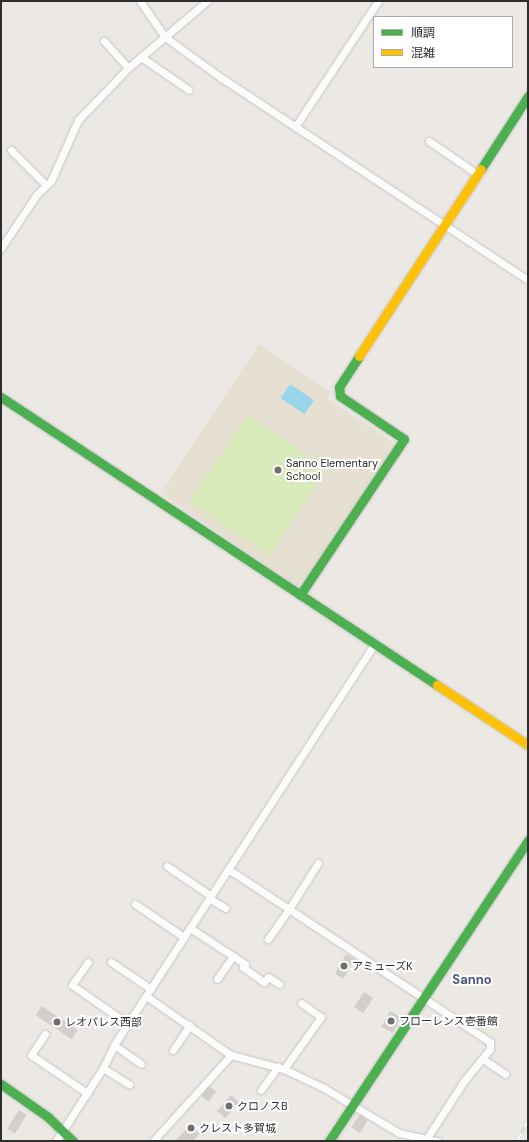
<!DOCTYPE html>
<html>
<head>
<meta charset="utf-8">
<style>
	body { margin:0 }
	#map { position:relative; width:529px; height:1142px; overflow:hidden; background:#ece8e4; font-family:"DM Sans","Noto Sans JP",sans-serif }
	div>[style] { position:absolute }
	.education>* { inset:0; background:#e6e0d3 }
	.pitch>* { inset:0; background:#d9eabb; transform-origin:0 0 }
	.water>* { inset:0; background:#99d6ec; transform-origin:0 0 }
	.building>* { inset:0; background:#d1cecb; transform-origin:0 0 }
	.roads { filter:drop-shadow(0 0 1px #c5c4c5) drop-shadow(0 0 1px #c5c4c5) }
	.street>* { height:7px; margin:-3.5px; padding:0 3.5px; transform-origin:3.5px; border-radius:3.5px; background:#fcfcfb }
	.fast>* { height:9px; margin:-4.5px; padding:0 4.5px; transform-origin:4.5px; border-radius:4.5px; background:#4caf50 }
	.slow>* { height:9px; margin:-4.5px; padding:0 4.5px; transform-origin:4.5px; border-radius:4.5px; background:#ffc107 }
	.rail>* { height:4px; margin-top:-2px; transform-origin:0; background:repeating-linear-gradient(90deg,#fff 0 8px,#dfdfe1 0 16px); box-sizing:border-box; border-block:1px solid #dfdfe1 }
	.dots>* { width:11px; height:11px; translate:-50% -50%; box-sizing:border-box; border:2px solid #fff; border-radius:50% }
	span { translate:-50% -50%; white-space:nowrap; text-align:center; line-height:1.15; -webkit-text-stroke:4px #fff; paint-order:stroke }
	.poi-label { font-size:11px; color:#2e2e2e }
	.left { translate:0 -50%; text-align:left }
	.quarter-label { font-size:13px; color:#4d5680; font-weight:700 }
	.frame { position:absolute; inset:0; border:2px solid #2e2e2e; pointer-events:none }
	.legend { position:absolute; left:373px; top:16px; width:140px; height:52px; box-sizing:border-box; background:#fff; border:1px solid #ababab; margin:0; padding:5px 7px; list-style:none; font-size:12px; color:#2e2e2e }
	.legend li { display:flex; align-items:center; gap:8px; height:20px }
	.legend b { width:20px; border:1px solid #ababab }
</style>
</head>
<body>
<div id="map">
	<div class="education">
		<i style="clip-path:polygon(259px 344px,331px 392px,327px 399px,392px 441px,394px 447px,303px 584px,296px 586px,161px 493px)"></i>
	</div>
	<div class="pitch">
		<i style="left:248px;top:415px;width:96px;height:105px;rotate:34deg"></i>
	</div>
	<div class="water">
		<i style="left:290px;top:384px;width:29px;height:17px;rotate:34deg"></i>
	</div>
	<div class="building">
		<i style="left:346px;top:954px;width:10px;height:23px;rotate:29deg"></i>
		<i style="left:364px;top:992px;width:11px;height:18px;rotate:34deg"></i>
		<i style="left:42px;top:1006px;width:43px;height:11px;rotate:34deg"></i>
		<i style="left:390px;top:1011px;width:13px;height:18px;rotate:29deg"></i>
		<i style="left:209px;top:1086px;width:9px;height:13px;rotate:36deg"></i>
		<i style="left:231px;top:1095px;width:11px;height:21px;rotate:41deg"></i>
		<i style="left:19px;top:1110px;width:9px;height:22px;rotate:32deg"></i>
		<i style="clip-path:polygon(360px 1115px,368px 1120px,360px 1133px,351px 1127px)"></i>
		<i style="clip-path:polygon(191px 1124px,200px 1133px,193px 1141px,175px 1141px)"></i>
	</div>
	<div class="roads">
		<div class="street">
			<i style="left:140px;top:1px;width:44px;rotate:55.2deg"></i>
			<i style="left:165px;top:37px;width:68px;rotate:36deg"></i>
			<i style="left:220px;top:77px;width:369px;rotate:33.4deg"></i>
			<i style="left:104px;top:41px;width:36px;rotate:48deg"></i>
			<i style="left:141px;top:57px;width:58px;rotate:34.5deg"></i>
			<i style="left:295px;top:127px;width:151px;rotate:-56.6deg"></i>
			<i style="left:429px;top:141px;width:58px;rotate:34.5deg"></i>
			<i style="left:11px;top:150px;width:48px;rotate:45deg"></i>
			<i style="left:1px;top:248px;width:65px;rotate:-56.3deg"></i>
			<i style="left:37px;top:194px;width:19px;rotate:-43deg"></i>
			<i style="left:51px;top:181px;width:67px;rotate:-66.1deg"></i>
			<i style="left:78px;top:120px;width:72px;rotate:-46.1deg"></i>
			<i style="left:128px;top:68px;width:104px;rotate:-40.3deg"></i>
			<i style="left:318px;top:863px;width:54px;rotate:122.2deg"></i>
			<i style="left:289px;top:909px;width:241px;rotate:33.5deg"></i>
			<i style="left:490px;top:1042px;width:7px;rotate:90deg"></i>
			<i style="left:490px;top:1049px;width:41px;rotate:129.1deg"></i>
			<i style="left:464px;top:1081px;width:72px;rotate:123deg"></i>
			<i style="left:167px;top:866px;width:53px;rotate:34.3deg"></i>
			<i style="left:228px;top:869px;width:73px;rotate:33.3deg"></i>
			<i style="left:289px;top:909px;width:37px;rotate:125deg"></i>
			<i style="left:209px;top:898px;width:19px;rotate:32deg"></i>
			<i style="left:135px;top:904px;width:59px;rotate:34deg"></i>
			<i style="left:190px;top:928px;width:66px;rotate:33.2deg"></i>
			<i style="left:245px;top:964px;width:4px;rotate:124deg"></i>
			<i style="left:243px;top:967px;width:26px;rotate:36deg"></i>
			<i style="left:264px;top:982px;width:6px;rotate:-51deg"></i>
			<i style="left:268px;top:977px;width:13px;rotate:32deg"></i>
			<i style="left:88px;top:962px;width:28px;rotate:125deg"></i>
			<i style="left:72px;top:985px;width:68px;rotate:34.9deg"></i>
			<i style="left:111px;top:962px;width:48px;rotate:34deg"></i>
			<i style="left:217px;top:979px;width:28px;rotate:-55deg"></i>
			<i style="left:146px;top:996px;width:103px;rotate:34.8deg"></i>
			<i style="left:231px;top:1055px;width:55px;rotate:14.8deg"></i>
			<i style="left:284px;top:1069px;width:44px;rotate:25.4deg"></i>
			<i style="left:324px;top:1088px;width:87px;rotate:31deg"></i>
			<i style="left:399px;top:1133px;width:40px;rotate:12deg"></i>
			<i style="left:45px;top:1034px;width:25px;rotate:124deg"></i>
			<i style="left:31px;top:1055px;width:68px;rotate:34.2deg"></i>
			<i style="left:114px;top:1045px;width:33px;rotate:35deg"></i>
			<i style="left:173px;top:1050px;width:30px;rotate:-56deg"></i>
			<i style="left:483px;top:1059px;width:27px;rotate:34deg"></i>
			<i style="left:103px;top:1068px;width:31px;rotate:32deg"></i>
			<i style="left:284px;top:1069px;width:64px;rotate:-54.6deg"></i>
			<i style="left:321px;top:1017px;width:24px;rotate:-145deg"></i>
			<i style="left:261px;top:1090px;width:29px;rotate:-54deg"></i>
			<i style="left:56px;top:1141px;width:87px;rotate:-57.2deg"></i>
			<i style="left:103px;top:1068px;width:25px;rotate:-64deg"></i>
			<i style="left:114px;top:1045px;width:478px;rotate:-57deg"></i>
			<i style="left:153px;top:1141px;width:116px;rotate:-47.8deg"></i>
		</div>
		<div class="fast">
			<i style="left:481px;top:169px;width:87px;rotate:-57.2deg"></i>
			<i style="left:1px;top:397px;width:523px;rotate:33.45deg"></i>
			<i style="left:300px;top:595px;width:187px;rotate:-56.3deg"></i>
			<i style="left:404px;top:439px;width:77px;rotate:-146.1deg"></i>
			<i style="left:340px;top:396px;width:9px;rotate:-96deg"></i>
			<i style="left:339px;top:387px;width:37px;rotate:-57deg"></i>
			<i style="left:1px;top:1084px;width:57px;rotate:35.1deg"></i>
			<i style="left:48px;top:1117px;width:35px;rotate:44deg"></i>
			<i style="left:329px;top:1141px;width:361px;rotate:-56.5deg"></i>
		</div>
		<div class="slow">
			<i style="left:359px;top:356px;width:223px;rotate:-56.9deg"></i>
			<i style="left:437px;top:685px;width:109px;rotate:33.4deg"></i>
		</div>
	</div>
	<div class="rail">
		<i style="left:517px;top:1141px;width:23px;rotate:-61deg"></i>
	</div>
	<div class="dots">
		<i style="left:278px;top:470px;background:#706f6e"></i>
		<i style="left:344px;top:966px;background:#706f6e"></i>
		<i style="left:391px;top:1021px;background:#706f6e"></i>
		<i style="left:57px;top:1022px;background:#706f6e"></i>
		<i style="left:229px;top:1106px;background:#706f6e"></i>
		<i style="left:191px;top:1128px;background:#706f6e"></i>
	</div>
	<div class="poi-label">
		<span class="left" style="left:286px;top:470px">Sanno Elementary<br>School</span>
		<span class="left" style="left:352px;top:966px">アミューズK</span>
		<span class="left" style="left:399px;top:1021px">フローレンス壱番館</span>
		<span class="left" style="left:65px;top:1022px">レオパレス西部</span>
		<span class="left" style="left:237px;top:1106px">クロノスB</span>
		<span class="left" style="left:199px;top:1128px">クレスト多賀城</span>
	</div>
	<div class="quarter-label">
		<span style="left:472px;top:980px">Sanno</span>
	</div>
	<div class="frame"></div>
	<ul class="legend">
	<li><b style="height:5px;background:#4caf50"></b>順調</li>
	<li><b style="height:5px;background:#ffc107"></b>混雑</li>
	</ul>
</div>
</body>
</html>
